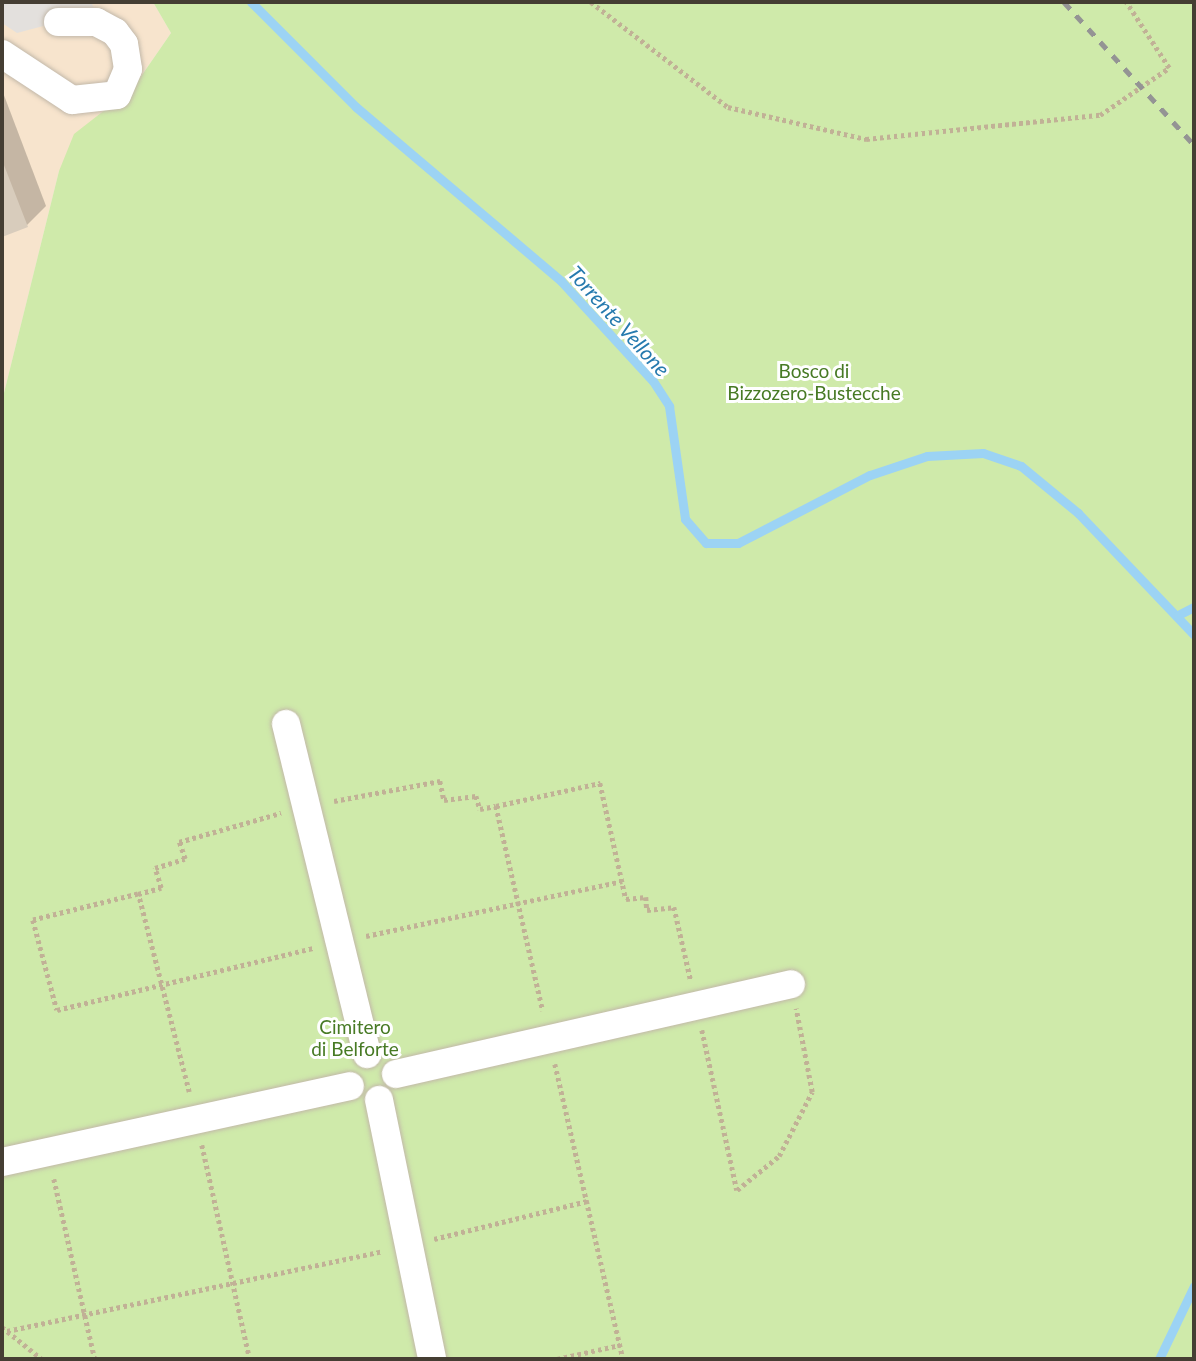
<!DOCTYPE html>
<html>
<head>
<meta charset="utf-8">
<style>
	body { margin:0 }
	#map { position:relative; width:1196px; height:1361px; overflow:hidden; background:#f3eee4; font-family:Lato,sans-serif }
	div>[style] { position:absolute }
	.commercial>* { inset:0; background:#f7e4cd }
	.green>* { inset:0; background:#cfeaaa }
	.parking>* { inset:0; background:#e3e0dd }
	.shadow>* { inset:0; background:#0003 }
	.stream>* { height:9px; margin:-4.5px; padding:0 4.5px; transform-origin:4.5px; border-radius:4.5px; background:#9cd3f4 }
	.building>* { inset:0; background:#d8ccbc }
	.path>* { height:4.5px; margin-top:-2.25px; transform-origin:0; background:repeating-linear-gradient(90deg,#c1b196 0 3.5px,transparent 0 7px) }
	.roads { filter:drop-shadow(0 0 2px #c2b8a9) drop-shadow(0 0 2px #c2b8a9) }
	.minor>* { height:28px; margin:-14px; padding:0 14px; transform-origin:14px; border-radius:14px; background:#fff }
	.rail>* { height:5px; margin-top:-2.5px; transform-origin:0; background:repeating-linear-gradient(90deg,#949494 0 9px,transparent 0 18px) }
	span { translate:-50% -50%; white-space:nowrap; text-align:center; line-height:1.15; -webkit-text-stroke:6px #fff; paint-order:stroke }
	.park-label { font-size:19px; color:#477a24 }
	.water-label { font-size:21px; color:#267aae; font-style:italic }
	.frame { position:absolute; inset:0; border:4px solid #453e33; pointer-events:none }
</style>
</head>
<body>
<div id="map">
	<div class="commercial">
		<i style="clip-path:polygon(2px 2px,153px 2px,171px 33px,133px 88px,59px 171px,2px 401px)"></i>
	</div>
	<div class="green">
		<i style="clip-path:polygon(153px 2px,1194px 2px,1194px 1359px,2px 1359px,2px 401px,59px 171px,74px 134px,133px 88px,171px 33px)"></i>
	</div>
	<div class="parking">
		<i style="clip-path:polygon(2px 2px,91px 2px,96px 12px,17px 33px,2px 23px)"></i>
	</div>
	<div class="shadow">
		<i style="clip-path:polygon(2px 90px,46px 206px,27px 225px,2px 235px)"></i>
	</div>
	<div class="stream">
		<i style="left:251px;top:2px;width:148px;rotate:45deg"></i>
		<i style="left:356px;top:107px;width:269px;rotate:40.3deg"></i>
		<i style="left:561px;top:281px;width:136px;rotate:47.4deg"></i>
		<i style="left:653px;top:381px;width:30px;rotate:57deg"></i>
		<i style="left:669px;top:406px;width:114px;rotate:81.9deg"></i>
		<i style="left:685px;top:519px;width:32px;rotate:49deg"></i>
		<i style="left:706px;top:543px;width:32px"></i>
		<i style="left:738px;top:543px;width:148px;rotate:-27.3deg"></i>
		<i style="left:870px;top:475px;width:60px;rotate:-18.4deg"></i>
		<i style="left:927px;top:456px;width:56px;rotate:-3.1deg"></i>
		<i style="left:983px;top:453px;width:40px;rotate:18.9deg"></i>
		<i style="left:1021px;top:466px;width:74px;rotate:39.5deg"></i>
		<i style="left:1078px;top:513px;width:168px;rotate:46.4deg"></i>
		<i style="left:1178px;top:615px;width:18px;rotate:-27deg"></i>
		<i style="left:1159px;top:1359px;width:81px;rotate:-64.4deg"></i>
	</div>
	<div class="building">
		<i style="clip-path:polygon(2px 160px,28px 227px,2px 237px)"></i>
	</div>
	<div class="path">
		<i style="left:591px;top:2px;width:173px;rotate:37.5deg"></i>
		<i style="left:728px;top:107px;width:142px;rotate:13.1deg"></i>
		<i style="left:866px;top:139px;width:235px;rotate:-5.9deg"></i>
		<i style="left:1100px;top:115px;width:83px;rotate:-34.3deg"></i>
		<i style="left:1169px;top:68px;width:79px;rotate:-123.1deg"></i>
		<i style="left:334px;top:801px;width:108px;rotate:-10.7deg"></i>
		<i style="left:440px;top:781px;width:19px;rotate:78deg"></i>
		<i style="left:444px;top:800px;width:32px;rotate:-7deg"></i>
		<i style="left:476px;top:796px;width:14px;rotate:73deg"></i>
		<i style="left:480px;top:809px;width:16px;rotate:-11deg"></i>
		<i style="left:496px;top:806px;width:210px;rotate:77.1deg"></i>
		<i style="left:496px;top:806px;width:107px;rotate:-12.5deg"></i>
		<i style="left:600px;top:783px;width:119px;rotate:77.4deg"></i>
		<i style="left:626px;top:899px;width:20px;rotate:-6deg"></i>
		<i style="left:646px;top:897px;width:13px;rotate:86deg"></i>
		<i style="left:647px;top:910px;width:27px;rotate:-6deg"></i>
		<i style="left:674px;top:907px;width:76px;rotate:77.1deg"></i>
		<i style="left:138px;top:894px;width:108px;rotate:166.1deg"></i>
		<i style="left:33px;top:920px;width:93px;rotate:75.1deg"></i>
		<i style="left:57px;top:1010px;width:263px;rotate:-13.6deg"></i>
		<i style="left:366px;top:936px;width:262px;rotate:-12.1deg"></i>
		<i style="left:702px;top:1030px;width:164px;rotate:77.7deg"></i>
		<i style="left:737px;top:1190px;width:54px;rotate:-39deg"></i>
		<i style="left:779px;top:1156px;width:72px;rotate:-62.7deg"></i>
		<i style="left:812px;top:1092px;width:85px;rotate:-100.9deg"></i>
		<i style="left:555px;top:1064px;width:303px;rotate:77deg"></i>
		<i style="left:189px;top:1092px;width:204px;rotate:-104.4deg"></i>
		<i style="left:138px;top:894px;width:24px;rotate:-15deg"></i>
		<i style="left:161px;top:888px;width:21px;rotate:-107deg"></i>
		<i style="left:155px;top:868px;width:31px;rotate:-17deg"></i>
		<i style="left:185px;top:859px;width:18px;rotate:-109deg"></i>
		<i style="left:179px;top:842px;width:106px;rotate:-15.9deg"></i>
		<i style="left:202px;top:1145px;width:219px;rotate:77.4deg"></i>
		<i style="left:54px;top:1179px;width:185px;rotate:77.2deg"></i>
		<i style="left:434px;top:1239px;width:158px;rotate:-13.9deg"></i>
		<i style="left:2px;top:1327px;width:51px;rotate:38.7deg"></i>
		<i style="left:7px;top:1331px;width:383px;rotate:-12deg"></i>
		<i style="left:557px;top:1359px;width:65px;rotate:-12.5deg"></i>
	</div>
	<div class="roads">
		<div class="minor">
			<i style="left:2px;top:54px;width:84px;rotate:33.3deg"></i>
			<i style="left:72px;top:100px;width:45px;rotate:-6.3deg"></i>
			<i style="left:117px;top:95px;width:28px;rotate:-67deg"></i>
			<i style="left:128px;top:69px;width:25px;rotate:-99deg"></i>
			<i style="left:124px;top:44px;width:15px;rotate:-127deg"></i>
			<i style="left:115px;top:32px;width:21px;rotate:-152deg"></i>
			<i style="left:96px;top:22px;width:38px;rotate:180deg"></i>
			<i style="left:286px;top:724px;width:340px;rotate:76.2deg"></i>
			<i style="left:396px;top:1074px;width:405px;rotate:-12.8deg"></i>
			<i style="left:379px;top:1100px;width:264px;rotate:78.4deg"></i>
			<i style="left:2px;top:1162px;width:356px;rotate:-12.3deg"></i>
		</div>
	</div>
	<div class="rail">
		<i style="left:1064px;top:2px;width:193px;rotate:47.7deg"></i>
	</div>
	<div class="park-label">
		<span style="left:814px;top:382px">Bosco di<br>Bizzozero-Bustecche</span>
		<span style="left:355px;top:1038px">Cimitero<br>di Belforte</span>
	</div>
	<div class="water-label">
		<span style="left:619px;top:321px;rotate:48deg">Torrente Vellone</span>
	</div>
	<div class="frame"></div>
</div>
</body>
</html>
